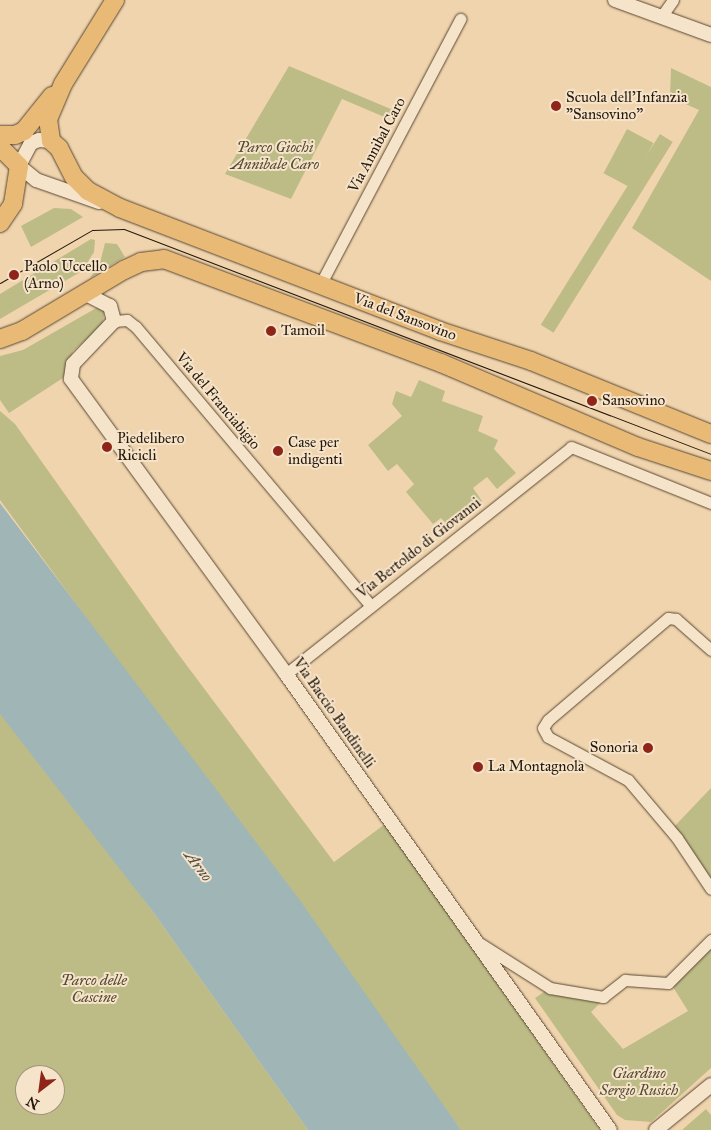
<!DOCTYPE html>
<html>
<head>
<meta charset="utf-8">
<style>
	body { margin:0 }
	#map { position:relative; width:711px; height:1130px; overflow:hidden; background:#f0d4ad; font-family:"IM FELL Great Primer",serif }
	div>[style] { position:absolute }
	.green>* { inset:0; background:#bebc86; transform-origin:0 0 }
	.water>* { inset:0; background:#a0b5b6 }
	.roads { filter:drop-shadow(0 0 1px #584733) drop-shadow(0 0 1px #584733) }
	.minor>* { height:11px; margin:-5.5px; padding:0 5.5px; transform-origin:5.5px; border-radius:5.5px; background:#f5e3ca }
	.tertiary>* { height:14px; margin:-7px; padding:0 7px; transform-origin:7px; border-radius:7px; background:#f5e3ca }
	.primary>* { height:18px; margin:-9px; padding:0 9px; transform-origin:9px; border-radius:9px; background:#e8ba76 }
	.tram>* { height:1px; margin:-0.5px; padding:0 0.5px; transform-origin:0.5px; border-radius:0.5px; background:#25180a }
	.dots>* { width:14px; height:14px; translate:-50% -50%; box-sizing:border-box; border:2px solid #f5e3ca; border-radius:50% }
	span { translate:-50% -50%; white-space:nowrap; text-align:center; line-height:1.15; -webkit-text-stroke:4px #f5e3ca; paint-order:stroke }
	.poi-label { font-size:15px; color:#25180a }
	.left { translate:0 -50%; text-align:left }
	.right { translate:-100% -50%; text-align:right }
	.street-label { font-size:15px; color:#25180a }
	.park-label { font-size:15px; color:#53492f; font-style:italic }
	.water-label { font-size:16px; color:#504f46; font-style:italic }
	.north { position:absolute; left:15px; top:1065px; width:50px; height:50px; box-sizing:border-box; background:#f5e3ca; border:1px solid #a2927d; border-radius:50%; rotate:210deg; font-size:14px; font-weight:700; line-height:20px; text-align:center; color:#25180a }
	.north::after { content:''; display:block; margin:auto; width:18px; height:22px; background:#8f2418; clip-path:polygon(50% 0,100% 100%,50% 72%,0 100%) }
</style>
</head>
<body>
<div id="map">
	<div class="green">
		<i style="clip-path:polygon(289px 66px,393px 110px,389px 119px,342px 99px,291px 199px,225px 174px)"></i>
		<i style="clip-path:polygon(671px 68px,711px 87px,711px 281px,632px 228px,699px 110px,670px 97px)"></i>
		<i style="left:627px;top:129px;width:30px;height:50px;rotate:28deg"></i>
		<i style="left:660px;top:134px;width:15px;height:225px;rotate:32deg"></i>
		<i style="clip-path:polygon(54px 208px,71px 209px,83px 217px,31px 247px,21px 226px)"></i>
		<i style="clip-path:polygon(91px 239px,95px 240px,94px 252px,82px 271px,0 319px,0 294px)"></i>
		<i style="clip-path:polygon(105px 243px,117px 244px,125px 257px,90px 278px,100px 263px)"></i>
		<i style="clip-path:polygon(98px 307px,104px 312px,103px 325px,73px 351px,63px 378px,9px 413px,0 400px,0 356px,23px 350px)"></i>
		<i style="clip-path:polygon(419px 380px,445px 391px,442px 401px,483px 416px,478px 431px,498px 440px,494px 449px,516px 473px,497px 489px,487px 477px,473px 488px,482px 501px,449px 527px,441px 518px,433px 524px,406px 492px,414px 484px,397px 464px,388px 471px,368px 445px,402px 416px,392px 404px,396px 391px,411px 397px)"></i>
		<i style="clip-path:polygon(0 411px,15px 424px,176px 651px,334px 862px,385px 824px,600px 1130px,461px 1130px,0 500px)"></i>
		<i style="clip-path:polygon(evenodd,0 708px,153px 912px,308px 1130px,0 1130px,0 708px,25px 1075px,55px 1075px,55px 1105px,25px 1105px,25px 1075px)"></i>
		<i style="clip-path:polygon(711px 788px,711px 888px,671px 830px)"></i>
		<i style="clip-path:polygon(711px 944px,711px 1068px,651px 1122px,625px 1120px,617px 1115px,535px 998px,550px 988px,605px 998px,591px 1012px,623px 1049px,688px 1011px,673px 987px)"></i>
		<i style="clip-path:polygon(706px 1109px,711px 1115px,711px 1130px,682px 1130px)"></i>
	</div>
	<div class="water">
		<i style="clip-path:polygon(0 503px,299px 899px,461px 1130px,308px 1130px,153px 912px,0 714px)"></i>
	</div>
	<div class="roads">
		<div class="minor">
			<i style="left:661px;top:17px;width:21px;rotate:-55deg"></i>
			<i style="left:320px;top:285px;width:301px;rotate:-62.2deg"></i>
			<i style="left:114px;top:321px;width:13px;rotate:-4deg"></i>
			<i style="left:127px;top:320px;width:11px;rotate:38deg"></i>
			<i style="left:136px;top:327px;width:363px;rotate:49.9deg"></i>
			<i style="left:711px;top:650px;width:47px;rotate:-138.5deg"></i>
			<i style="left:676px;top:619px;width:8px;rotate:-173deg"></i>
			<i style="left:668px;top:618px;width:157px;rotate:139.6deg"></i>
			<i style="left:548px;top:720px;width:9px;rotate:122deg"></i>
			<i style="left:543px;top:728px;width:10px;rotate:61deg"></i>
			<i style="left:548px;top:737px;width:91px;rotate:28.3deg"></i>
			<i style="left:628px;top:780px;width:76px;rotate:49.8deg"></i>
			<i style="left:677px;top:838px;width:61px;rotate:56.3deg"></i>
			<i style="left:286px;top:674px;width:364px;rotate:-38.5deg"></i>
			<i style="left:571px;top:447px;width:151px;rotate:21.8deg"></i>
			<i style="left:476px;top:941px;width:88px;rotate:32.4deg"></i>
			<i style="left:550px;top:988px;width:54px;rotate:9.6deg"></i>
			<i style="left:603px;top:997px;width:28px;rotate:-38deg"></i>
			<i style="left:625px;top:980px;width:43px;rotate:4deg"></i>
			<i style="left:668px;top:983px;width:61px;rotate:-45deg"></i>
		</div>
		<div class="tertiary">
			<i style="left:615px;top:0;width:102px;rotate:20deg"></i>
			<i style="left:51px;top:141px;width:12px;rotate:-175deg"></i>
			<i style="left:39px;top:140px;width:9px;rotate:159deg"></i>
			<i style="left:31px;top:143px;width:26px;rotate:118deg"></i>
			<i style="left:19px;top:166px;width:22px;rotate:39deg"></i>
			<i style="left:36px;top:180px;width:67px;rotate:19.2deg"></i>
			<i style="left:84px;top:293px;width:29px;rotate:27deg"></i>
			<i style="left:110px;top:306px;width:16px;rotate:75deg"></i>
			<i style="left:114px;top:321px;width:59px;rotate:133.6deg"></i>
			<i style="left:73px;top:364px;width:15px;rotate:98deg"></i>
			<i style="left:71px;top:379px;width:365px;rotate:53.9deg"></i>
			<i style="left:286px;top:674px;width:559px;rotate:54.61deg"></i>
			<i style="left:656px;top:1130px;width:71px;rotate:-39.3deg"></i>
		</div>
		<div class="primary">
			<i style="left:115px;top:0;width:99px;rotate:121.8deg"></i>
			<i style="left:63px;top:84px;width:38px;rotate:113deg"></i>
			<i style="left:48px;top:119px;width:22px;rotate:82deg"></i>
			<i style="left:51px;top:141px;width:11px;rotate:41deg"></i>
			<i style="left:59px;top:148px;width:33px;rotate:63deg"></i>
			<i style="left:74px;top:177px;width:20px;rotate:45deg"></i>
			<i style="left:88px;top:191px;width:36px;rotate:28deg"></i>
			<i style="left:120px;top:208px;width:343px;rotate:21deg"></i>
			<i style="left:440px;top:331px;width:96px;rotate:18.2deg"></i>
			<i style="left:531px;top:361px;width:194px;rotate:22.1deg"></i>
			<i style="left:0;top:135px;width:15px"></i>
			<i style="left:15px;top:135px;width:10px;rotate:-24deg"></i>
			<i style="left:24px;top:131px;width:45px;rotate:-51.3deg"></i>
			<i style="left:0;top:147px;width:27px;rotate:45deg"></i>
			<i style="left:19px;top:166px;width:38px;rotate:99deg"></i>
			<i style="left:13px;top:204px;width:23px;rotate:124deg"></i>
			<i style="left:0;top:339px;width:23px;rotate:-20deg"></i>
			<i style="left:22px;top:331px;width:119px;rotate:-30.9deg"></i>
			<i style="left:124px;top:270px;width:19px;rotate:-25deg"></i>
			<i style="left:141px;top:262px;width:23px;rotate:-7deg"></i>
			<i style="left:164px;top:259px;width:296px;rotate:20.6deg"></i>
			<i style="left:441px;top:363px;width:214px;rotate:23.1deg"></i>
			<i style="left:638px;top:447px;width:77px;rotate:18.2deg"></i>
		</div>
	</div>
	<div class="tram">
		<i style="left:0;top:283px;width:106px;rotate:-29.9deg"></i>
		<i style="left:92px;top:230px;width:32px;rotate:-2deg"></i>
		<i style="left:124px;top:229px;width:629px;rotate:20.97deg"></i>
	</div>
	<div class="dots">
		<i style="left:556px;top:106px;background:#8f2418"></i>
		<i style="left:14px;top:275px;background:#8f2418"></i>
		<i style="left:271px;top:331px;background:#8f2418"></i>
		<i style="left:592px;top:401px;background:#8f2418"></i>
		<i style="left:107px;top:447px;background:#8f2418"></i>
		<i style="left:278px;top:451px;background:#8f2418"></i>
		<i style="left:648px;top:748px;background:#8f2418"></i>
		<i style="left:478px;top:767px;background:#8f2418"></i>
	</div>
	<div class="poi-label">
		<span class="left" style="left:566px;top:106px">Scuola dell'Infanzia<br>"Sansovino"</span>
		<span class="left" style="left:24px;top:275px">Paolo Uccello<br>(Arno)</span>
		<span class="left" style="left:281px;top:331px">Tamoil</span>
		<span class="left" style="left:602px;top:401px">Sansovino</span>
		<span class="left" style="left:117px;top:447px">Piedelibero<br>Ricicli</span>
		<span class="left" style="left:288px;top:451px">Case per<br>indigenti</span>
		<span class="right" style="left:638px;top:748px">Sonoria</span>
		<span class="left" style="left:488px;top:767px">La Montagnola</span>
	</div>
	<div class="street-label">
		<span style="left:377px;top:145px;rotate:-62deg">Via Annibal Caro</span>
		<span style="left:405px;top:317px;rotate:21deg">Via del Sansovino</span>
		<span style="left:218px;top:401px;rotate:50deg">Via del Franciabigio</span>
		<span style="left:419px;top:548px;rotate:-38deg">Via Bertoldo di Giovanni</span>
		<span style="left:334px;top:713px;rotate:55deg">Via Baccio Bandinelli</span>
	</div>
	<div class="park-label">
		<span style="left:275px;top:156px">Parco Giochi<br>Annibale Caro</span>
		<span style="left:94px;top:989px">Parco delle<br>Cascine</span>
		<span style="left:639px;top:1082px">Giardino<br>Sergio Rusich</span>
	</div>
	<div class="water-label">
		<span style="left:198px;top:866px;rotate:53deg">Arno</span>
	</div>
	<div class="north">N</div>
</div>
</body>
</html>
